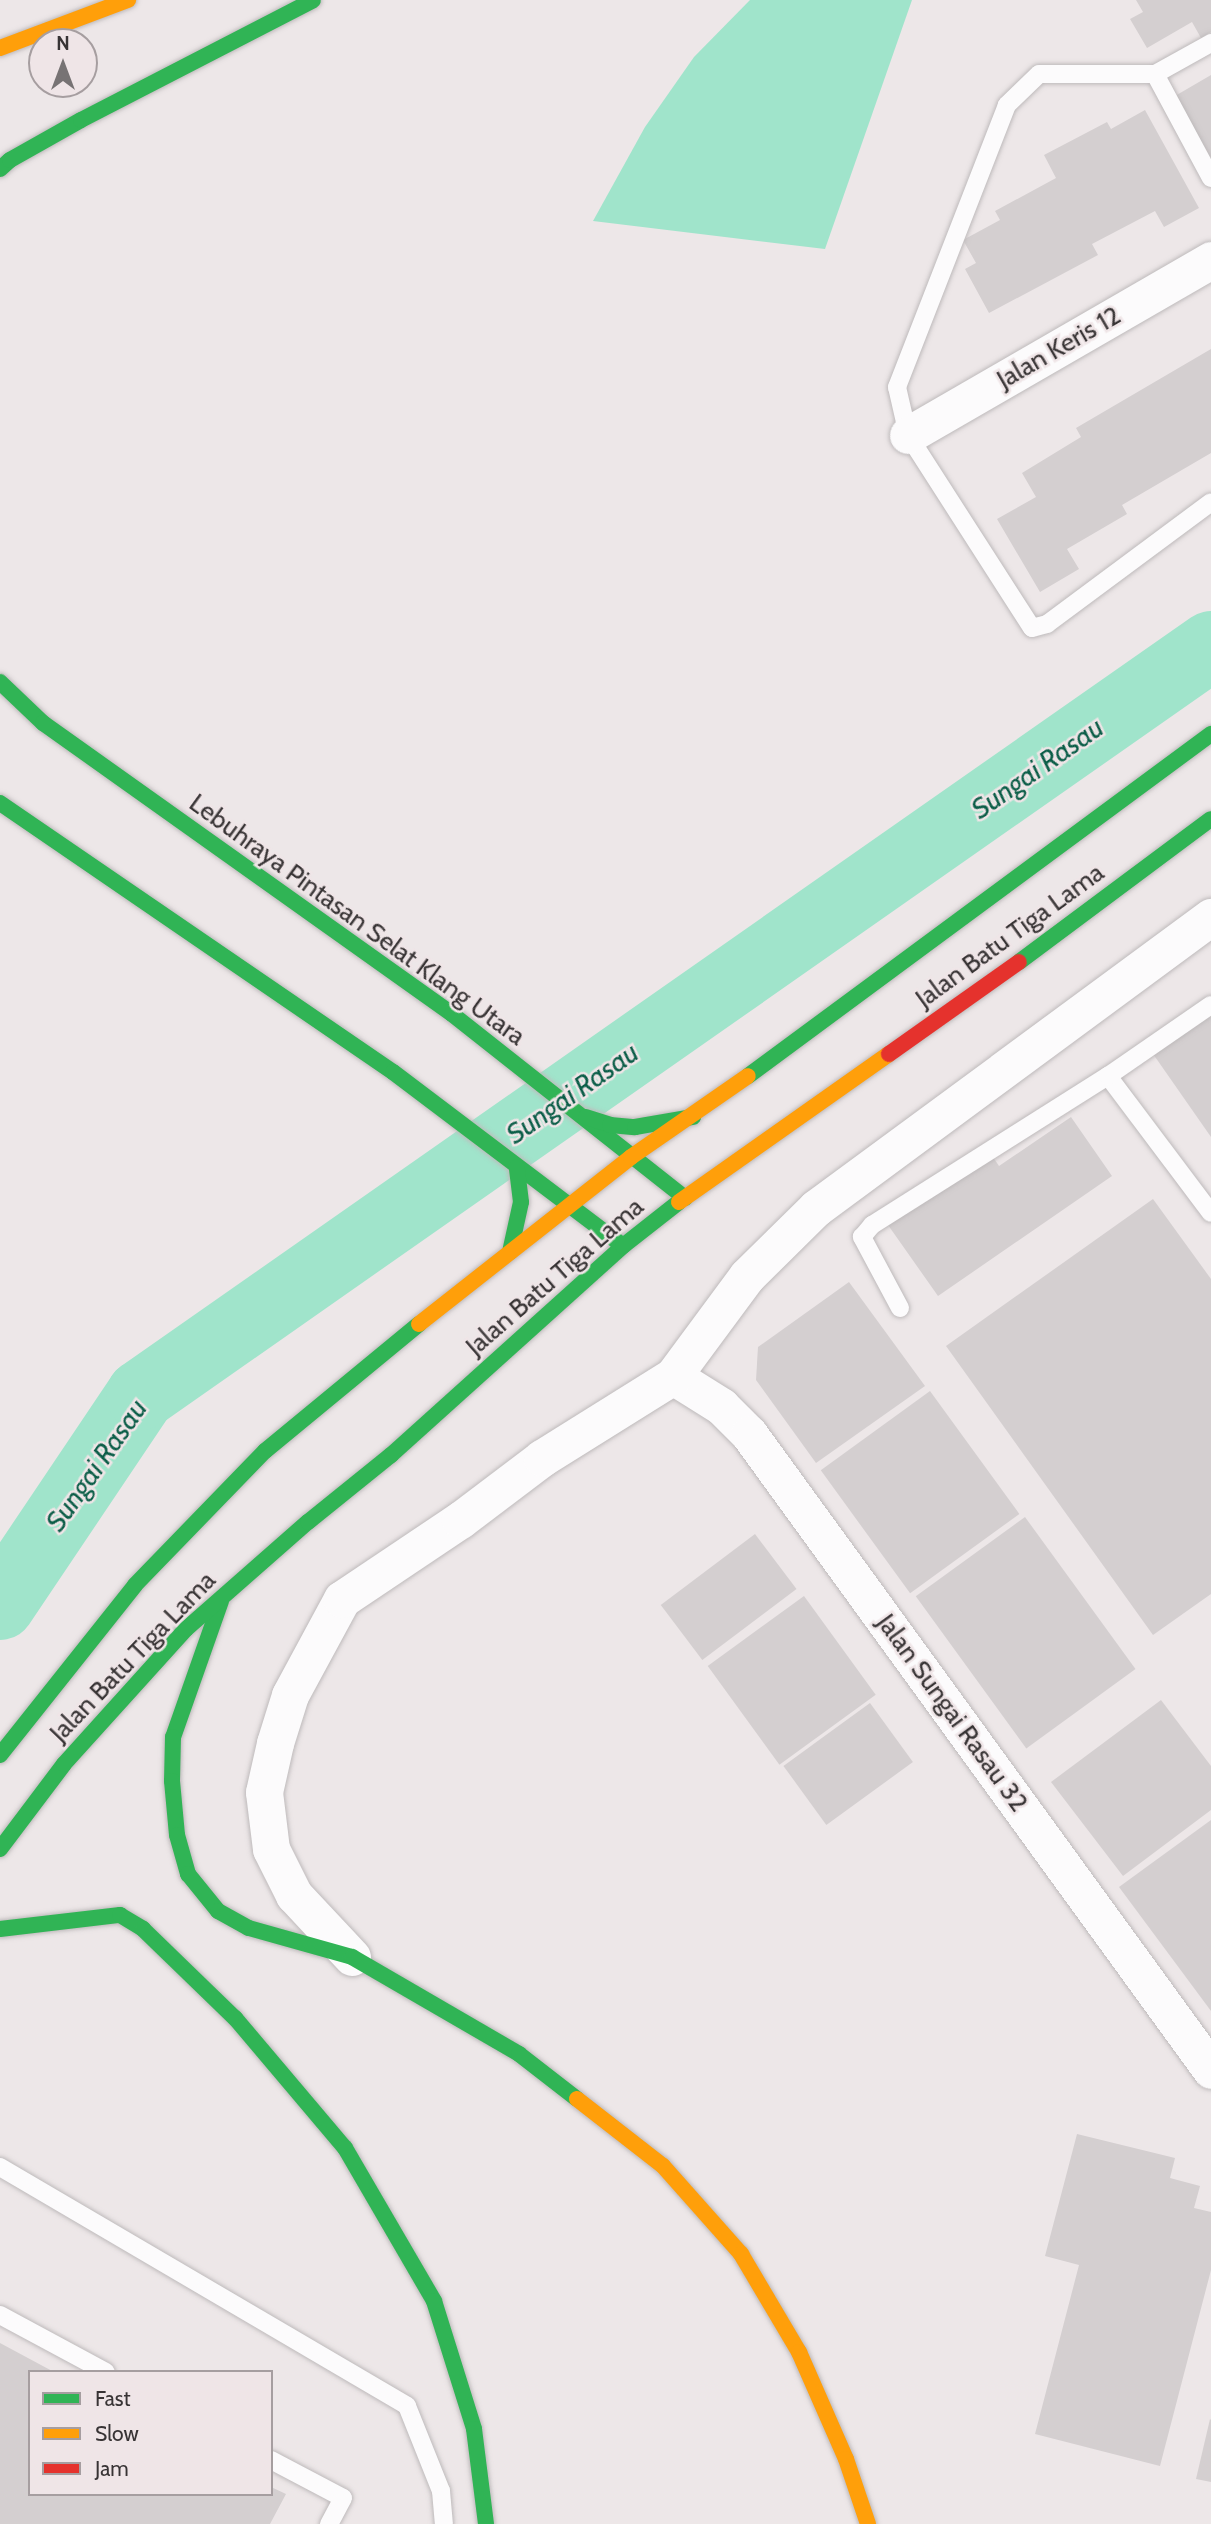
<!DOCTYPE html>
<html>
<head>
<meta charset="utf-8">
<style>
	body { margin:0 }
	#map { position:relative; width:1211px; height:2524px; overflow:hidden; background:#ede7e8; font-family:Cabin,sans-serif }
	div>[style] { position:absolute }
	.water>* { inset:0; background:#a0e4cb }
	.river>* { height:70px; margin:-35px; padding:0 35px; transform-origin:35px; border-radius:35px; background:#a0e4cb }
	.building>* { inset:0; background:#d4cfd0; transform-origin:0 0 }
	.roads { filter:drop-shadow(0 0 2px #bebabb) drop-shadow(0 0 2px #bebabb) }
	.lane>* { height:18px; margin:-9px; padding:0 9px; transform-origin:9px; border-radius:9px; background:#fcfbfc }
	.street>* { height:37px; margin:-18.5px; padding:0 18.5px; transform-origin:18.5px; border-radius:18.5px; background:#fcfbfc }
	.fast>* { height:16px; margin:-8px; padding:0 8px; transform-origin:8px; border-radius:8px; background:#30b455 }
	.slow>* { height:16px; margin:-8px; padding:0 8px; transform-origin:8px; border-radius:8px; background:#ff9f0a }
	.jam>* { height:16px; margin:-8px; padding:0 8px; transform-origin:8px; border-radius:8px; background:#e5322d }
	span { translate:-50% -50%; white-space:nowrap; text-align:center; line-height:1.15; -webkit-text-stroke:5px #efe5e7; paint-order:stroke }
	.street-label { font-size:26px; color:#383435 }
	.water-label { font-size:28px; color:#0a5d47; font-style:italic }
	.legend { position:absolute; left:28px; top:2370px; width:245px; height:126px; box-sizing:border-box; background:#efe5e7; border:2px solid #a69ea0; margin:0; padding:9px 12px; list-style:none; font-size:21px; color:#383435 }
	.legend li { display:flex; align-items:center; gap:14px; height:35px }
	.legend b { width:35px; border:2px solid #a69ea0 }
	.north { position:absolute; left:28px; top:28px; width:70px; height:70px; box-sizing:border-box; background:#efe5e7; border:2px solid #a69ea0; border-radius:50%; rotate:0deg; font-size:19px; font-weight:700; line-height:28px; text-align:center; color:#383435 }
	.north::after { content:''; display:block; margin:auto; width:24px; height:32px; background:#777374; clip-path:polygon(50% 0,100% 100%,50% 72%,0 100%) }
</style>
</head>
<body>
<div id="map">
	<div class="water">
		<i style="clip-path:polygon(750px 0,912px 0,825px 249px,593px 221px,645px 127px,694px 57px)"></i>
	</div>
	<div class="river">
		<i style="left:0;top:1605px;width:253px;rotate:-56.1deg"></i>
		<i style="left:141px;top:1395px;width:1306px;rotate:-34.99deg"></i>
	</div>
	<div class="building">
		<i style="clip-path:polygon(1136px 0,1211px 0,1211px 32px,1201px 38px,1192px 22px,1147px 48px,1130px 19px,1143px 12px)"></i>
		<i style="clip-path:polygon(1211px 75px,1211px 158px,1175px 96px)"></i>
		<i style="clip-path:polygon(1145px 110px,1199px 208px,1164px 227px,1155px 211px,1092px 244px,1098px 255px,989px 313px,965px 269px,976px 263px,963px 240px,1000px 220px,995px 211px,1056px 178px,1044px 155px,1107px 122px,1111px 129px)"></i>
		<i style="clip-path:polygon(1211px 349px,1211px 453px,1122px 505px,1127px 514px,1067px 549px,1079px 569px,1040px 592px,997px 519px,1036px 497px,1022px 473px,1081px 437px,1076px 428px)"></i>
		<i style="clip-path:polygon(1211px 1010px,1211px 1137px,1151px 1051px)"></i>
		<i style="clip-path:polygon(1071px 1117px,1112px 1176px,938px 1296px,888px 1225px,991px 1154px,999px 1166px)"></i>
		<i style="clip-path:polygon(1153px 1199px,1211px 1279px,1211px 1594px,1153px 1635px,946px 1346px)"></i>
		<i style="clip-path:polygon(849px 1282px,925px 1386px,816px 1463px,756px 1380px,758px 1347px)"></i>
		<i style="left:930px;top:1391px;width:152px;height:135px;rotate:54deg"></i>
		<i style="left:1025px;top:1517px;width:188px;height:135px;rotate:54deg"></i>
		<i style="left:755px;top:1534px;width:69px;height:118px;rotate:53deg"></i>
		<i style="left:804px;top:1596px;width:122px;height:119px;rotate:54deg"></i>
		<i style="clip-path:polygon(1161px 1700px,1211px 1766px,1211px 1810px,1123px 1876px,1051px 1782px)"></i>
		<i style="left:870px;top:1703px;width:73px;height:107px;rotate:54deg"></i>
		<i style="clip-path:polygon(1211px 1820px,1211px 2011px,1119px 1887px)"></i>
		<i style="clip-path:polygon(1077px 2134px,1175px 2158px,1170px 2178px,1200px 2186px,1194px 2208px,1211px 2212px,1211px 2270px,1160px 2466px,1035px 2434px,1079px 2265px,1045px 2256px)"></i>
		<i style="clip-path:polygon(0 2343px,54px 2372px,30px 2372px,30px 2494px,271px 2494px,271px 2487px,286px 2494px,270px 2524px,0 2524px)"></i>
		<i style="clip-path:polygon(1210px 2419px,1211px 2420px,1211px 2482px,1196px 2479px)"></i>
	</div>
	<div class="roads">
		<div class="lane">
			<i style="left:1211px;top:43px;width:64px;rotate:151deg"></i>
			<i style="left:1155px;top:74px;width:116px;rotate:180deg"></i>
			<i style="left:1039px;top:74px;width:45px;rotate:135.9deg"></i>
			<i style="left:1007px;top:105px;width:303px;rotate:111.3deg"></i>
			<i style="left:897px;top:387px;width:49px;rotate:77.1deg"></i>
			<i style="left:908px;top:435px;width:229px;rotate:57.3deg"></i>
			<i style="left:1032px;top:628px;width:16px;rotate:-15deg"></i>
			<i style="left:1047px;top:624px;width:204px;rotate:-36.6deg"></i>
			<i style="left:1155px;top:74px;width:118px;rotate:61.7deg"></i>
			<i style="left:1108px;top:1076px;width:171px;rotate:53.1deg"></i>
			<i style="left:900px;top:1308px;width:81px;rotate:-118.2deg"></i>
			<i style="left:862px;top:1237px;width:16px;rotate:-50deg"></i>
			<i style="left:872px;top:1225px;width:279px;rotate:-32.3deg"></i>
			<i style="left:1108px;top:1076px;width:125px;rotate:-34.6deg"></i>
			<i style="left:0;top:2167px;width:472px;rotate:30.4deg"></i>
			<i style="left:407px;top:2406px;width:92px;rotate:68.2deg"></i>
			<i style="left:441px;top:2491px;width:33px;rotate:85deg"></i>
			<i style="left:0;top:2315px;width:120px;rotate:28.3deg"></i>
			<i style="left:271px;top:2460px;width:81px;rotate:27.8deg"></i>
			<i style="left:343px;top:2498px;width:30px;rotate:118deg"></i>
		</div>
		<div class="street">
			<i style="left:908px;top:435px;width:350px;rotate:-30deg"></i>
			<i style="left:673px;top:1376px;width:57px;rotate:32deg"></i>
			<i style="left:721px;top:1406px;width:40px;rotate:45deg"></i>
			<i style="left:749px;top:1434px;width:786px;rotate:54deg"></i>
			<i style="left:352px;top:1957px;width:85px;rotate:-133.1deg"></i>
			<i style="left:294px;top:1895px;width:51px;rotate:-116.6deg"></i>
			<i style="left:271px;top:1849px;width:57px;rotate:-97deg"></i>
			<i style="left:264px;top:1792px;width:50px;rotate:-77.3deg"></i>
			<i style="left:275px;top:1743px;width:50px;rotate:-72.6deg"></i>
			<i style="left:290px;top:1695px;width:109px;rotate:-61.6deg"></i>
			<i style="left:342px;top:1599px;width:142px;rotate:-33.8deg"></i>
			<i style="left:460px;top:1520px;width:103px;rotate:-37.1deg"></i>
			<i style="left:542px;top:1458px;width:155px;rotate:-32deg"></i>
			<i style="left:673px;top:1376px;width:124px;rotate:-53.5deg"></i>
			<i style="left:747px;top:1276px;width:97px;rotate:-44.6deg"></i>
			<i style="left:816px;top:1208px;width:491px;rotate:-36.4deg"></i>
		</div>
		<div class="fast">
			<i style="left:0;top:169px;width:13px;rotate:-42deg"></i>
			<i style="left:10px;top:160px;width:81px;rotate:-29.4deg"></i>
			<i style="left:81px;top:120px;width:261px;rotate:-27.3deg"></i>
			<i style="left:0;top:682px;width:59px;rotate:43.6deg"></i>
			<i style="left:43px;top:723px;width:502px;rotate:35.43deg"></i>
			<i style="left:452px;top:1014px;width:297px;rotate:38.3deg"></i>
			<i style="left:0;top:803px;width:476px;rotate:34.4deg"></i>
			<i style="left:393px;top:1072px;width:288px;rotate:37.1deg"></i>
			<i style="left:1019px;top:962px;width:239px;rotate:-36.7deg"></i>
			<i style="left:748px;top:1076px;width:576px;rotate:-36.45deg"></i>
			<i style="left:586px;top:1117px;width:25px;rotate:18deg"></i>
			<i style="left:610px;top:1125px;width:25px;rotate:5deg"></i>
			<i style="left:635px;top:1127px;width:59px;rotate:-9.8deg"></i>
			<i style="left:510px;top:1252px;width:51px;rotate:-77.6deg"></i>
			<i style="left:521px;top:1202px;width:35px;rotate:-97deg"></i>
			<i style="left:221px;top:1601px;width:144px;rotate:109.4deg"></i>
			<i style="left:173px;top:1737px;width:44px;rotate:91.3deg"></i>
			<i style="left:172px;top:1781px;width:54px;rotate:84.7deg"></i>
			<i style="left:177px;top:1835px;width:41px;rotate:74.2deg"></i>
			<i style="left:188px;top:1874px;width:48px;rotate:51deg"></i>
			<i style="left:218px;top:1911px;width:35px;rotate:29deg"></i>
			<i style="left:249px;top:1928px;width:107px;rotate:15.7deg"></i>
			<i style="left:352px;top:1957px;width:193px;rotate:30.1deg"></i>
			<i style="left:519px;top:2054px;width:73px;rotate:37.8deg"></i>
			<i style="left:0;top:1755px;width:217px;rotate:-51.5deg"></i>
			<i style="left:135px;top:1585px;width:187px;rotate:-45.9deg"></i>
			<i style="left:265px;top:1451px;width:200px;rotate:-39.5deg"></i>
			<i style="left:0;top:1849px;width:106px;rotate:-53deg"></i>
			<i style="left:64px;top:1764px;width:182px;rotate:-47.9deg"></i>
			<i style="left:186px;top:1629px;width:162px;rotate:-41.3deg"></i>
			<i style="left:308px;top:1522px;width:107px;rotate:-38.9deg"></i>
			<i style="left:391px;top:1455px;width:312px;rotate:-42deg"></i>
			<i style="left:623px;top:1246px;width:71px;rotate:-38.2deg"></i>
			<i style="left:0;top:1929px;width:121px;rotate:-6.7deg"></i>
			<i style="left:120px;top:1915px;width:27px;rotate:31deg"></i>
			<i style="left:143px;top:1929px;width:128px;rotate:44.1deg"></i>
			<i style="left:235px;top:2018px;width:170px;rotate:49.8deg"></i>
			<i style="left:345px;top:2148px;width:177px;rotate:59.8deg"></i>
			<i style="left:434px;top:2301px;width:134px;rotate:72.6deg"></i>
			<i style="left:474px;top:2429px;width:96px;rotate:82.8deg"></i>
		</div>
		<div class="slow">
			<i style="left:0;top:48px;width:137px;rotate:-20.6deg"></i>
			<i style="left:679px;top:1202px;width:257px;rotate:-35.2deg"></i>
			<i style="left:419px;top:1324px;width:270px;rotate:-38.2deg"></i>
			<i style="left:631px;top:1157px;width:142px;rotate:-34.7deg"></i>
			<i style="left:577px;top:2099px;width:109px;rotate:37.9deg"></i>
			<i style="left:663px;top:2166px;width:118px;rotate:48.4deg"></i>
			<i style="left:741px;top:2254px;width:114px;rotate:59.4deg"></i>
			<i style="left:799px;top:2352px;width:117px;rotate:66.3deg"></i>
			<i style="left:846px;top:2459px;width:69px;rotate:71.3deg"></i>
		</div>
		<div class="jam">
			<i style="left:889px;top:1054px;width:159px;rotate:-35.3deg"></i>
		</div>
	</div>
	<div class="street-label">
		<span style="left:1059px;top:348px;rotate:-30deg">Jalan Keris 12</span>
		<span style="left:357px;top:920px;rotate:36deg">Lebuhraya Pintasan Selat Klang Utara</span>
		<span style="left:1010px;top:936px;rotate:-36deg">Jalan Batu Tiga Lama</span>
		<span style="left:555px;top:1277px;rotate:-41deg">Jalan Batu Tiga Lama</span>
		<span style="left:133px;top:1657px;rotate:-46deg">Jalan Batu Tiga Lama</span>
		<span style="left:952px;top:1713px;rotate:54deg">Jalan Sungai Rasau 32</span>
	</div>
	<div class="water-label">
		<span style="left:1037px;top:768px;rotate:-35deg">Sungai Rasau</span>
		<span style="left:572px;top:1093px;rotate:-35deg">Sungai Rasau</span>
		<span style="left:96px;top:1465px;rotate:-55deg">Sungai Rasau</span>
	</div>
	<ul class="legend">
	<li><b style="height:9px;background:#30b455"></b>Fast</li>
	<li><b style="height:9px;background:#ff9f0a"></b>Slow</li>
	<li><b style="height:9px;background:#e5322d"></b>Jam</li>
	</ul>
	<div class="north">N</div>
</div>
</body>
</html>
